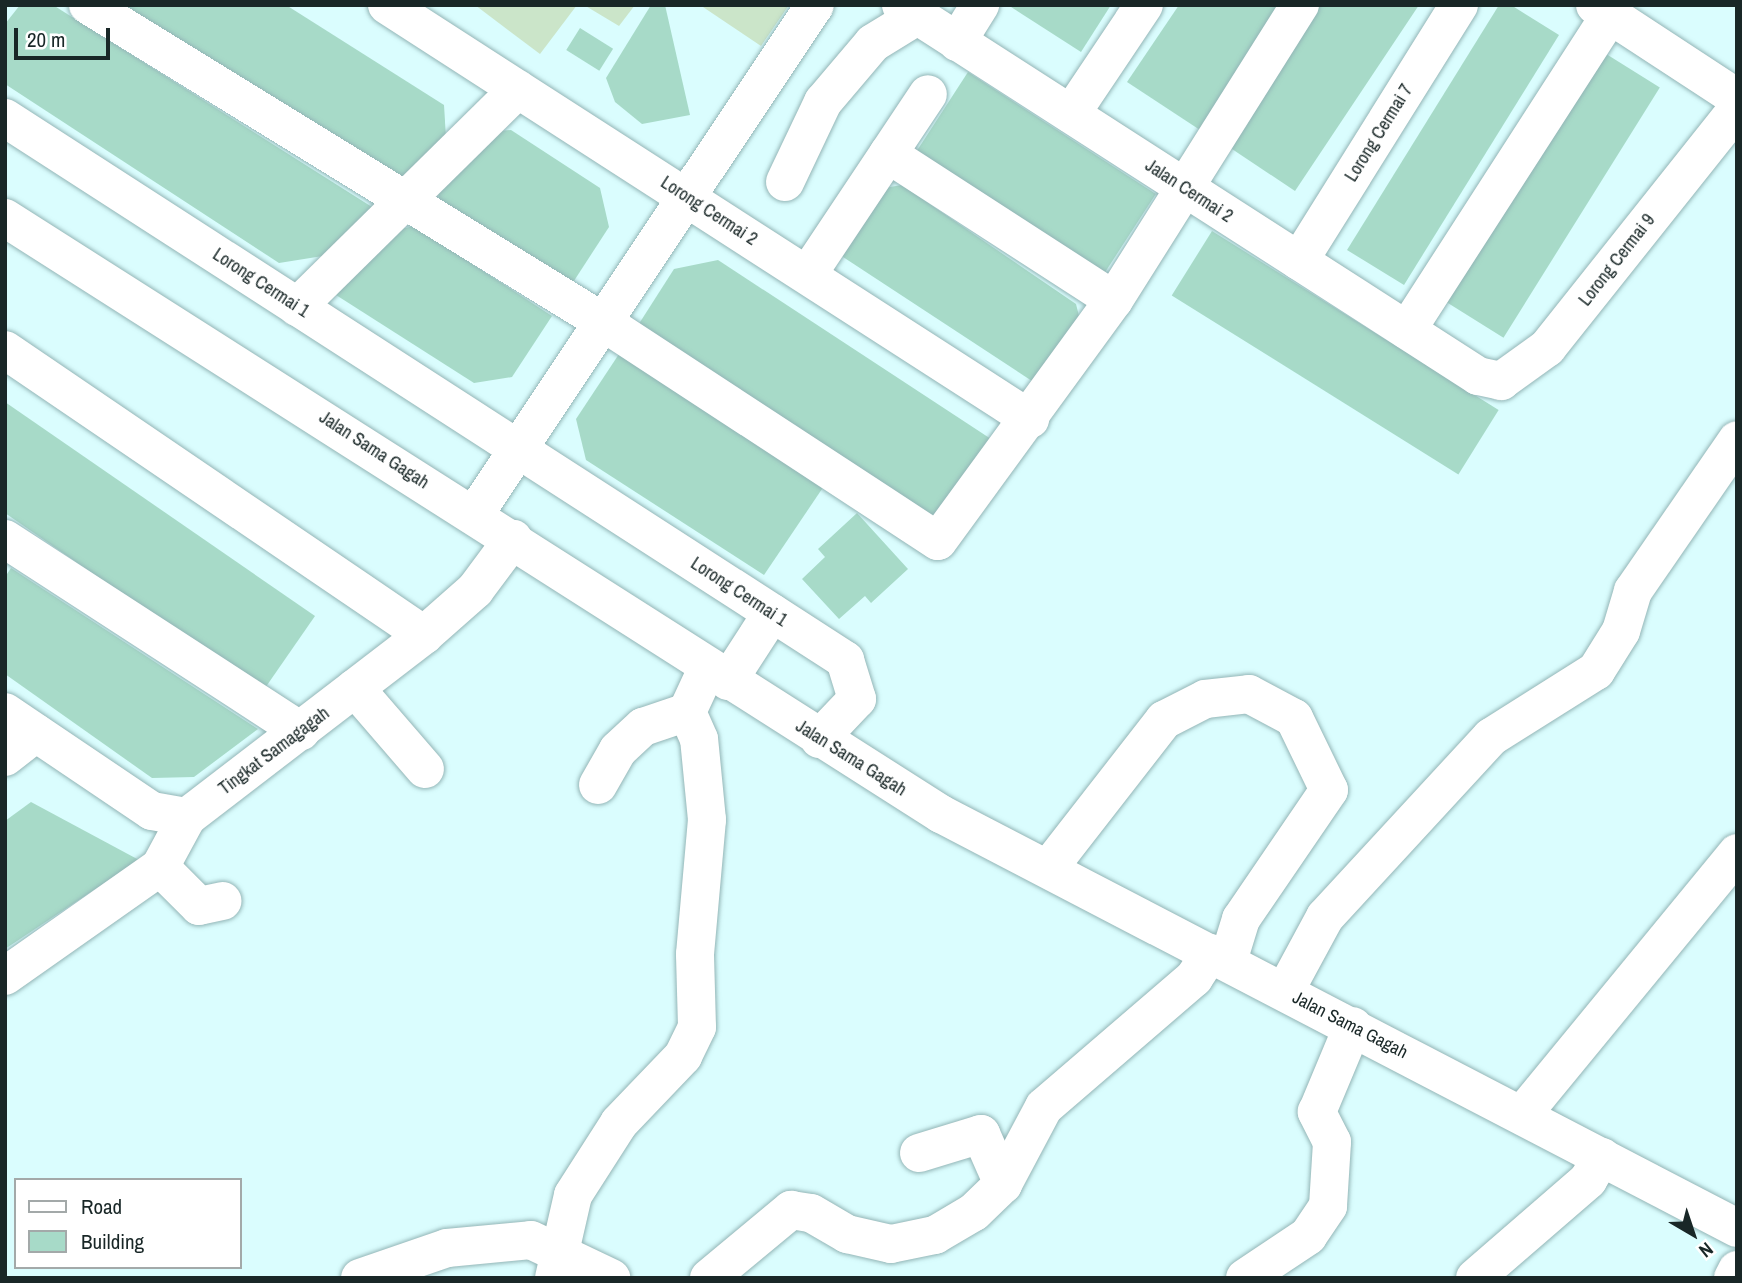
<!DOCTYPE html>
<html>
<head>
<meta charset="utf-8">
<style>
	body { margin:0 }
	#map { position:relative; width:1742px; height:1283px; overflow:hidden; background:#dafdfe; font-family:"Archivo Narrow",sans-serif }
	div>[style] { position:absolute }
	.green>* { inset:0; background:#cbe5c9 }
	.building>* { inset:0; background:#a7dac8; transform-origin:0 0 }
	.roads { filter:drop-shadow(0 0 2px #93b5b6) drop-shadow(0 0 2px #93b5b6) }
	.minor>* { height:38px; margin:-19px; padding:0 19px; transform-origin:19px; border-radius:19px; background:#fff }
	span { translate:-50% -50%; white-space:nowrap; text-align:center; line-height:1.15; -webkit-text-stroke:5px #fff; paint-order:stroke }
	.street-label { font-size:18px; color:#192727 }
	.frame { position:absolute; inset:0; border:7px solid #192727; pointer-events:none }
	.legend { position:absolute; left:14px; top:1178px; width:228px; height:91px; box-sizing:border-box; background:#fff; border:2px solid #a3a9a9; margin:0; padding:9px 12px; list-style:none; font-size:21px; color:#192727 }
	.legend li { display:flex; align-items:center; gap:14px; height:35px }
	.legend b { width:35px; border:2px solid #a3a9a9 }
	.north { position:absolute; left:1658px; top:1199px; width:70px; height:70px; -webkit-text-stroke:5px #fff; paint-order:stroke; rotate:141deg; font-size:19px; font-weight:700; line-height:28px; text-align:center; color:#192727 }
	.north::after { content:''; display:block; margin:auto; width:24px; height:32px; background:#192727; clip-path:polygon(50% 0,100% 100%,50% 72%,0 100%) }
	.scale { position:absolute; left:14px; top:28px; width:96px; height:32px; box-sizing:border-box; border:4px solid #192727; border-top:0; padding-left:9px; font-size:21px; line-height:24px; white-space:nowrap; color:#192727; -webkit-text-stroke:5px #fff; paint-order:stroke }
</style>
</head>
<body>
<div id="map">
	<div class="green">
		<i style="clip-path:polygon(475px 5px,577px 5px,540px 54px)"></i>
		<i style="clip-path:polygon(584px 5px,635px 5px,619px 26px)"></i>
		<i style="clip-path:polygon(700px 5px,789px 5px,761px 46px)"></i>
	</div>
	<div class="building">
		<i style="clip-path:polygon(20px 5px,53px 5px,372px 207px,329px 255px,279px 263px,5px 84px,5px 24px)"></i>
		<i style="clip-path:polygon(113px 5px,286px 5px,444px 105px,446px 138px,401px 181px)"></i>
		<i style="clip-path:polygon(651px 5px,665px 5px,690px 115px,642px 124px,615px 102px,606px 78px)"></i>
		<i style="clip-path:polygon(1008px 5px,1111px 5px,1081px 52px)"></i>
		<i style="clip-path:polygon(1179px 5px,1283px 5px,1200px 130px,1127px 82px)"></i>
		<i style="clip-path:polygon(1314px 5px,1419px 5px,1295px 191px,1223px 143px)"></i>
		<i style="clip-path:polygon(1499px 5px,1511px 5px,1559px 35px,1404px 285px,1347px 250px)"></i>
		<i style="left:580px;top:28px;width:39px;height:26px;rotate:32deg"></i>
		<i style="left:1603px;top:52px;width:67px;height:295px;rotate:32deg"></i>
		<i style="left:968px;top:72px;width:224px;height:101px;rotate:33deg"></i>
		<i style="clip-path:polygon(511px 130px,600px 188px,609px 227px,570px 287px,440px 204px,438px 192px,499px 131px)"></i>
		<i style="clip-path:polygon(902px 185px,1076px 304px,1080px 320px,1038px 385px,840px 255px,884px 188px)"></i>
		<i style="clip-path:polygon(414px 226px,552px 316px,512px 377px,474px 383px,336px 295px,401px 229px)"></i>
		<i style="left:1212px;top:231px;width:338px;height:76px;rotate:32deg"></i>
		<i style="clip-path:polygon(718px 260px,991px 439px,935px 514px,919px 516px,635px 330px,674px 269px)"></i>
		<i style="clip-path:polygon(621px 351px,824px 486px,764px 575px,586px 460px,576px 419px)"></i>
		<i style="clip-path:polygon(5px 402px,315px 616px,263px 691px,5px 513px)"></i>
		<i style="clip-path:polygon(857px 513px,908px 569px,871px 603px,865px 596px,839px 619px,802px 579px,825px 557px,818px 549px)"></i>
		<i style="clip-path:polygon(11px 568px,258px 729px,194px 777px,152px 778px,5px 674px,5px 577px)"></i>
		<i style="clip-path:polygon(31px 802px,139px 860px,5px 949px,5px 821px)"></i>
	</div>
	<div class="roads">
		<div class="minor">
			<i style="left:88px;top:5px;width:605px;rotate:31.61deg"></i>
			<i style="left:603px;top:322px;width:400px;rotate:33.2deg"></i>
			<i style="left:938px;top:541px;width:298px;rotate:-53.9deg"></i>
			<i style="left:1114px;top:300px;width:349px;rotate:-57.8deg"></i>
			<i style="left:387px;top:5px;width:765px;rotate:32.78deg"></i>
			<i style="left:901px;top:5px;width:686px;rotate:32.74deg"></i>
			<i style="left:1478px;top:376px;width:24px;rotate:12deg"></i>
			<i style="left:1501px;top:381px;width:57px;rotate:-35.7deg"></i>
			<i style="left:1547px;top:348px;width:305px;rotate:-51.5deg"></i>
			<i style="left:1595px;top:5px;width:170px;rotate:33.2deg"></i>
			<i style="left:957px;top:42px;width:44px;rotate:-58.1deg"></i>
			<i style="left:1071px;top:114px;width:131px;rotate:-56.2deg"></i>
			<i style="left:5px;top:118px;width:1000px;rotate:32.83deg"></i>
			<i style="left:845px;top:660px;width:41px;rotate:72.9deg"></i>
			<i style="left:857px;top:699px;width:55px;rotate:133.5deg"></i>
			<i style="left:888px;top:154px;width:269px;rotate:32.9deg"></i>
			<i style="left:785px;top:182px;width:89px;rotate:-64.6deg"></i>
			<i style="left:823px;top:102px;width:77px;rotate:-49.7deg"></i>
			<i style="left:873px;top:43px;width:52px;rotate:-31.5deg"></i>
			<i style="left:5px;top:218px;width:1110px;rotate:32.49deg"></i>
			<i style="left:941px;top:814px;width:897px;rotate:27.48deg"></i>
			<i style="left:1299px;top:261px;width:302px;rotate:-58deg"></i>
			<i style="left:808px;top:274px;width:216px;rotate:-56.3deg"></i>
			<i style="left:297px;top:307px;width:310px;rotate:-44.6deg"></i>
			<i style="left:1407px;top:330px;width:375px;rotate:-57.2deg"></i>
			<i style="left:5px;top:350px;width:507px;rotate:34.22deg"></i>
			<i style="left:474px;top:515px;width:613px;rotate:-56.23deg"></i>
			<i style="left:5px;top:539px;width:353px;rotate:33deg"></i>
			<i style="left:728px;top:681px;width:81px;rotate:-57.1deg"></i>
			<i style="left:355px;top:688px;width:107px;rotate:49.2deg"></i>
			<i style="left:5px;top:712px;width:177px;rotate:34deg"></i>
			<i style="left:152px;top:811px;width:36px;rotate:10deg"></i>
			<i style="left:5px;top:757px;width:39px;rotate:-38deg"></i>
			<i style="left:598px;top:785px;width:40px;rotate:-60.3deg"></i>
			<i style="left:618px;top:750px;width:34px;rotate:-43deg"></i>
			<i style="left:643px;top:727px;width:46px;rotate:-18.8deg"></i>
			<i style="left:160px;top:867px;width:55px;rotate:45deg"></i>
			<i style="left:199px;top:906px;width:24px;rotate:-12deg"></i>
			<i style="left:1048px;top:869px;width:189px;rotate:-52.1deg"></i>
			<i style="left:1164px;top:720px;width:46px;rotate:-27.1deg"></i>
			<i style="left:1205px;top:699px;width:44px;rotate:-6.5deg"></i>
			<i style="left:1249px;top:694px;width:51px;rotate:28.1deg"></i>
			<i style="left:1294px;top:718px;width:80px;rotate:64.1deg"></i>
			<i style="left:1329px;top:790px;width:156px;rotate:124.3deg"></i>
			<i style="left:1241px;top:919px;width:44px;rotate:107.2deg"></i>
			<i style="left:5px;top:976px;width:189px;rotate:-35.1deg"></i>
			<i style="left:160px;top:867px;width:57px;rotate:-61.6deg"></i>
			<i style="left:187px;top:817px;width:299px;rotate:-37.5deg"></i>
			<i style="left:424px;top:635px;width:68px;rotate:-41.4deg"></i>
			<i style="left:475px;top:590px;width:64px;rotate:-53.3deg"></i>
			<i style="left:1285px;top:991px;width:84px;rotate:-61.6deg"></i>
			<i style="left:1325px;top:917px;width:245px;rotate:-47.3deg"></i>
			<i style="left:1491px;top:737px;width:124px;rotate:-32.2deg"></i>
			<i style="left:1596px;top:671px;width:47px;rotate:-58deg"></i>
			<i style="left:1621px;top:631px;width:42px;rotate:-73.3deg"></i>
			<i style="left:1633px;top:591px;width:183px;rotate:-55.4deg"></i>
			<i style="left:1522px;top:1115px;width:339px;rotate:-50.6deg"></i>
			<i style="left:919px;top:1153px;width:65px;rotate:-17deg"></i>
			<i style="left:981px;top:1134px;width:55px;rotate:66.3deg"></i>
			<i style="left:360px;top:1278px;width:92px;rotate:-19deg"></i>
			<i style="left:447px;top:1248px;width:84px;rotate:-5.4deg"></i>
			<i style="left:531px;top:1240px;width:89px;rotate:25.4deg"></i>
			<i style="left:554px;top:1278px;width:85px;rotate:-77.1deg"></i>
			<i style="left:573px;top:1195px;width:85px;rotate:-57.4deg"></i>
			<i style="left:619px;top:1123px;width:93px;rotate:-46.3deg"></i>
			<i style="left:683px;top:1056px;width:32px;rotate:-64deg"></i>
			<i style="left:697px;top:1027px;width:73px;rotate:-91.6deg"></i>
			<i style="left:695px;top:954px;width:135px;rotate:-84.9deg"></i>
			<i style="left:707px;top:820px;width:81px;rotate:-95.6deg"></i>
			<i style="left:699px;top:739px;width:30px;rotate:-114deg"></i>
			<i style="left:687px;top:712px;width:47px;rotate:-65.1deg"></i>
			<i style="left:709px;top:1278px;width:107px;rotate:-39.7deg"></i>
			<i style="left:791px;top:1210px;width:20px;rotate:9deg"></i>
			<i style="left:811px;top:1213px;width:42px;rotate:30.3deg"></i>
			<i style="left:847px;top:1234px;width:45px;rotate:12.8deg"></i>
			<i style="left:891px;top:1244px;width:45px;rotate:-11.6deg"></i>
			<i style="left:935px;top:1235px;width:45px;rotate:-30.5deg"></i>
			<i style="left:974px;top:1212px;width:40px;rotate:-44deg"></i>
			<i style="left:1003px;top:1184px;width:87px;rotate:-62deg"></i>
			<i style="left:1044px;top:1107px;width:198px;rotate:-40.7deg"></i>
			<i style="left:1194px;top:978px;width:30px;rotate:-57deg"></i>
			<i style="left:1245px;top:1278px;width:76px;rotate:-33.7deg"></i>
			<i style="left:1308px;top:1236px;width:36px;rotate:-56deg"></i>
			<i style="left:1328px;top:1206px;width:64px;rotate:-86.4deg"></i>
			<i style="left:1332px;top:1142px;width:34px;rotate:-117deg"></i>
			<i style="left:1317px;top:1112px;width:93px;rotate:-67.3deg"></i>
			<i style="left:1475px;top:1278px;width:150px;rotate:-40.9deg"></i>
			<i style="left:1588px;top:1180px;width:27px;rotate:-59deg"></i>
			<i style="left:1733px;top:1278px;width:9px;rotate:-63deg"></i>
		</div>
	</div>
	<div class="street-label">
		<span style="left:1379px;top:133px;rotate:-58deg">Lorong Cermai 7</span>
		<span style="left:1189px;top:191px;rotate:33deg">Jalan Cermai 2</span>
		<span style="left:709px;top:211px;rotate:33deg">Lorong Cermai 2</span>
		<span style="left:1617px;top:260px;rotate:-52deg">Lorong Cermai 9</span>
		<span style="left:261px;top:283px;rotate:33deg">Lorong Cermai 1</span>
		<span style="left:374px;top:450px;rotate:33deg">Jalan Sama Gagah</span>
		<span style="left:739px;top:592px;rotate:33deg">Lorong Cermai 1</span>
		<span style="left:274px;top:751px;rotate:-37deg">Tingkat Samagagah</span>
		<span style="left:851px;top:758px;rotate:32deg">Jalan Sama Gagah</span>
		<span style="left:1350px;top:1025px;rotate:27deg">Jalan Sama Gagah</span>
	</div>
	<div class="frame"></div>
	<ul class="legend">
	<li><b style="height:9px;background:#fff"></b>Road</li>
	<li><b style="height:19px;background:#a7dac8"></b>Building</li>
	</ul>
	<div class="north">N</div>
	<div class="scale">20 m</div>
</div>
</body>
</html>
